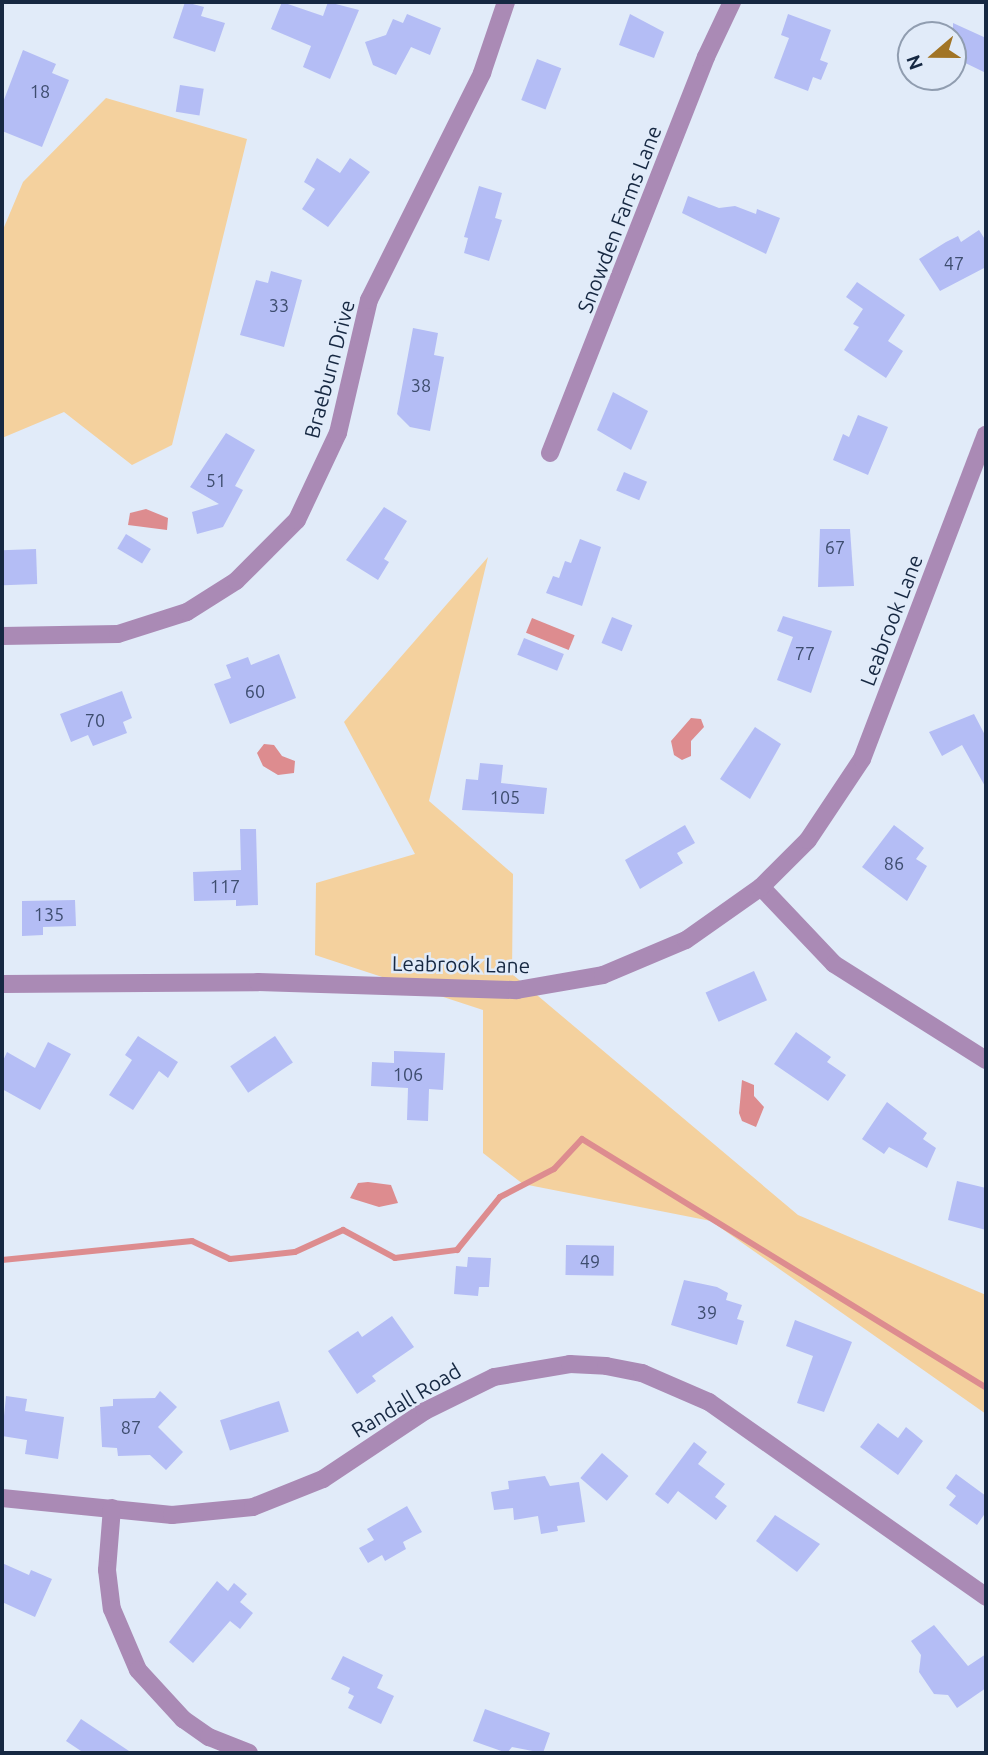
<!DOCTYPE html>
<html>
<head>
<meta charset="utf-8">
<style>
	body { margin:0 }
	#map { position:relative; width:988px; height:1755px; overflow:hidden; background:#e1ebf9; font-family:Ubuntu,sans-serif }
	div>[style] { position:absolute }
	.green>* { inset:0; background:#f4d19e }
	.water>* { inset:0; background:#dd8c8f; transform-origin:0 0 }
	.stream>* { height:6px; margin:-3px; padding:0 3px; transform-origin:3px; border-radius:3px; background:#dd8c8f }
	.building>* { inset:0; background:#b4bdf5; transform-origin:0 0 }
	.minor>* { height:18px; margin:-9px; padding:0 9px; transform-origin:9px; border-radius:9px; background:#aa8ab5 }
	span { translate:-50% -50%; white-space:nowrap; text-align:center; line-height:1.15; -webkit-text-stroke:5px #e1ebf9; paint-order:stroke }
	.number-label { font-size:18px; color:#3e4d6f }
	.number-label span { -webkit-text-stroke-width:0 }
	.street-label { font-size:21px; color:#162842 }
	.frame { position:absolute; inset:0; border:4px solid #162842; pointer-events:none }
	.north { position:absolute; left:897px; top:21px; width:70px; height:70px; box-sizing:border-box; background:#e1ebf9; border:2px solid #909db0; border-radius:50%; rotate:250deg; font-size:19px; font-weight:700; line-height:28px; text-align:center; color:#162842 }
	.north::after { content:''; display:block; margin:auto; width:24px; height:32px; background:#a17425; clip-path:polygon(50% 0,100% 100%,50% 72%,0 100%) }
</style>
</head>
<body>
<div id="map">
	<div class="green">
		<i style="clip-path:polygon(106px 98px,247px 139px,172px 445px,132px 465px,64px 412px,2px 438px,2px 232px,23px 182px)"></i>
		<i style="clip-path:polygon(488px 557px,429px 801px,513px 874px,512px 974px,798px 1215px,986px 1295px,986px 1414px,711px 1221px,523px 1184px,483px 1153px,483px 1010px,315px 955px,316px 883px,415px 854px,344px 722px)"></i>
	</div>
	<div class="water">
		<i style="clip-path:polygon(146px 509px,168px 518px,167px 530px,128px 525px,130px 513px)"></i>
		<i style="left:532px;top:618px;width:46px;height:16px;rotate:22deg"></i>
		<i style="clip-path:polygon(691px 718px,701px 719px,704px 727px,691px 741px,691px 756px,682px 760px,674px 755px,671px 741px)"></i>
		<i style="clip-path:polygon(264px 744px,274px 745px,282px 756px,295px 761px,294px 773px,278px 775px,263px 766px,257px 753px)"></i>
		<i style="clip-path:polygon(742px 1080px,754px 1085px,754px 1096px,764px 1107px,756px 1127px,742px 1121px,739px 1113px)"></i>
		<i style="clip-path:polygon(368px 1182px,391px 1185px,398px 1203px,379px 1207px,350px 1198px,358px 1183px)"></i>
	</div>
	<div class="stream">
		<i style="left:2px;top:1260px;width:191px;rotate:-5.7deg"></i>
		<i style="left:192px;top:1241px;width:42px;rotate:25.3deg"></i>
		<i style="left:230px;top:1259px;width:65px;rotate:-6.1deg"></i>
		<i style="left:295px;top:1252px;width:53px;rotate:-24.6deg"></i>
		<i style="left:343px;top:1230px;width:59px;rotate:28.3deg"></i>
		<i style="left:395px;top:1258px;width:63px;rotate:-7.4deg"></i>
		<i style="left:457px;top:1250px;width:68px;rotate:-50.9deg"></i>
		<i style="left:500px;top:1197px;width:61px;rotate:-27.4deg"></i>
		<i style="left:554px;top:1169px;width:41px;rotate:-47deg"></i>
		<i style="left:582px;top:1139px;width:475px;rotate:31.6deg"></i>
	</div>
	<div class="building">
		<i style="clip-path:polygon(185px 2px,204px 7px,201px 16px,225px 23px,215px 52px,173px 38px)"></i>
		<i style="clip-path:polygon(282px 2px,323px 16px,328px 2px,359px 10px,330px 79px,303px 67px,311px 46px,271px 29px)"></i>
		<i style="clip-path:polygon(407px 14px,441px 28px,430px 55px,411px 47px,396px 75px,373px 65px,365px 42px,386px 35px,393px 19px,403px 23px)"></i>
		<i style="clip-path:polygon(630px 14px,664px 32px,654px 58px,619px 45px)"></i>
		<i style="clip-path:polygon(788px 14px,831px 30px,820px 60px,828px 63px,821px 80px,813px 77px,808px 91px,774px 78px,789px 38px,781px 35px)"></i>
		<i style="clip-path:polygon(953px 23px,986px 38px,986px 73px,953px 57px)"></i>
		<i style="clip-path:polygon(23px 50px,56px 64px,52px 73px,69px 80px,42px 147px,2px 131px,2px 105px)"></i>
		<i style="left:537px;top:59px;width:26px;height:44px;rotate:21deg"></i>
		<i style="left:180px;top:85px;width:24px;height:27px;rotate:9deg"></i>
		<i style="clip-path:polygon(317px 158px,340px 173px,350px 158px,370px 172px,328px 227px,302px 209px,315px 189px,304px 182px)"></i>
		<i style="clip-path:polygon(479px 186px,502px 193px,495px 218px,502px 220px,489px 261px,464px 253px,468px 238px,464px 237px)"></i>
		<i style="clip-path:polygon(688px 196px,719px 208px,735px 206px,756px 214px,757px 209px,780px 218px,766px 254px,682px 213px)"></i>
		<i style="clip-path:polygon(979px 230px,986px 241px,986px 267px,940px 291px,919px 259px,946px 242px,958px 236px,961px 242px)"></i>
		<i style="clip-path:polygon(271px 271px,302px 280px,284px 347px,240px 335px,256px 280px,268px 283px)"></i>
		<i style="clip-path:polygon(857px 282px,905px 315px,888px 341px,903px 351px,886px 378px,844px 350px,859px 327px,853px 324px,863px 309px,846px 297px)"></i>
		<i style="clip-path:polygon(413px 328px,438px 333px,434px 355px,444px 357px,430px 431px,410px 427px,397px 414px)"></i>
		<i style="clip-path:polygon(613px 392px,648px 411px,631px 450px,597px 430px)"></i>
		<i style="clip-path:polygon(858px 415px,888px 427px,868px 475px,833px 460px,843px 434px,849px 437px)"></i>
		<i style="clip-path:polygon(226px 433px,255px 450px,235px 486px,243px 490px,223px 527px,197px 534px,192px 512px,219px 504px,190px 487px)"></i>
		<i style="left:624px;top:472px;width:25px;height:20px;rotate:23deg"></i>
		<i style="clip-path:polygon(384px 507px,407px 521px,384px 559px,389px 562px,378px 580px,346px 560px)"></i>
		<i style="clip-path:polygon(820px 529px,850px 529px,854px 586px,818px 587px)"></i>
		<i style="left:126px;top:534px;width:29px;height:17px;rotate:31deg"></i>
		<i style="clip-path:polygon(580px 539px,601px 547px,582px 606px,546px 593px,553px 576px,559px 578px,565px 561px,571px 563px)"></i>
		<i style="left:36px;top:549px;width:35px;height:34px;rotate:88deg"></i>
		<i style="clip-path:polygon(783px 616px,832px 631px,811px 693px,777px 680px,793px 637px,777px 631px)"></i>
		<i style="left:612px;top:617px;width:22px;height:28px;rotate:22deg"></i>
		<i style="left:524px;top:638px;width:43px;height:18px;rotate:22deg"></i>
		<i style="clip-path:polygon(279px 654px,296px 698px,230px 724px,214px 684px,231px 678px,226px 665px,248px 657px,251px 665px)"></i>
		<i style="clip-path:polygon(122px 691px,132px 718px,123px 722px,127px 733px,93px 746px,88px 735px,71px 742px,60px 714px)"></i>
		<i style="clip-path:polygon(974px 714px,986px 737px,986px 788px,962px 745px,942px 756px,929px 732px)"></i>
		<i style="clip-path:polygon(755px 727px,781px 744px,750px 799px,720px 779px)"></i>
		<i style="clip-path:polygon(480px 763px,503px 765px,501px 783px,547px 788px,544px 814px,462px 810px,466px 779px,478px 780px)"></i>
		<i style="clip-path:polygon(685px 825px,695px 843px,677px 853px,683px 863px,640px 889px,625px 860px)"></i>
		<i style="clip-path:polygon(894px 825px,924px 848px,916px 859px,927px 866px,907px 901px,862px 867px)"></i>
		<i style="clip-path:polygon(240px 829px,256px 829px,258px 905px,236px 906px,236px 900px,194px 901px,193px 872px,241px 870px)"></i>
		<i style="clip-path:polygon(75px 900px,76px 926px,43px 927px,43px 935px,22px 936px,22px 901px)"></i>
		<i style="left:754px;top:971px;width:32px;height:53px;rotate:66deg"></i>
		<i style="clip-path:polygon(796px 1032px,831px 1057px,827px 1062px,846px 1075px,828px 1101px,774px 1064px)"></i>
		<i style="clip-path:polygon(138px 1036px,178px 1062px,168px 1078px,159px 1071px,133px 1110px,109px 1095px,132px 1060px,125px 1055px)"></i>
		<i style="left:275px;top:1036px;width:32px;height:54px;rotate:56deg"></i>
		<i style="clip-path:polygon(48px 1042px,71px 1054px,40px 1110px,2px 1089px,2px 1063px,7px 1052px,35px 1068px)"></i>
		<i style="clip-path:polygon(394px 1051px,445px 1053px,443px 1090px,429px 1089px,428px 1121px,407px 1120px,408px 1088px,371px 1086px,372px 1062px,394px 1063px)"></i>
		<i style="clip-path:polygon(887px 1102px,927px 1133px,923px 1139px,936px 1148px,927px 1168px,889px 1147px,884px 1154px,862px 1139px)"></i>
		<i style="clip-path:polygon(957px 1181px,986px 1188px,986px 1230px,948px 1220px)"></i>
		<i style="left:566px;top:1245px;width:48px;height:30px;rotate:1deg"></i>
		<i style="clip-path:polygon(468px 1257px,491px 1258px,489px 1287px,479px 1287px,478px 1296px,454px 1294px,456px 1266px,467px 1267px)"></i>
		<i style="clip-path:polygon(684px 1280px,717px 1287px,728px 1293px,726px 1300px,742px 1305px,737px 1319px,744px 1321px,737px 1345px,671px 1325px)"></i>
		<i style="clip-path:polygon(392px 1316px,414px 1347px,372px 1376px,376px 1381px,357px 1394px,328px 1351px,358px 1331px,362px 1337px)"></i>
		<i style="clip-path:polygon(795px 1320px,852px 1342px,824px 1412px,797px 1403px,813px 1356px,786px 1346px)"></i>
		<i style="clip-path:polygon(160px 1391px,177px 1407px,158px 1427px,183px 1452px,166px 1470px,150px 1455px,118px 1456px,117px 1448px,102px 1447px,100px 1407px,113px 1406px,113px 1399px,155px 1398px)"></i>
		<i style="clip-path:polygon(6px 1396px,27px 1399px,25px 1411px,64px 1417px,58px 1459px,25px 1454px,27px 1440px,2px 1436px)"></i>
		<i style="left:279px;top:1401px;width:32px;height:62px;rotate:72deg"></i>
		<i style="clip-path:polygon(878px 1423px,898px 1438px,906px 1427px,923px 1441px,898px 1475px,860px 1447px)"></i>
		<i style="clip-path:polygon(694px 1442px,707px 1452px,698px 1464px,725px 1484px,715px 1497px,727px 1506px,716px 1520px,678px 1491px,668px 1504px,655px 1494px)"></i>
		<i style="left:602px;top:1453px;width:35px;height:33px;rotate:41deg"></i>
		<i style="clip-path:polygon(956px 1474px,986px 1496px,986px 1512px,977px 1525px,949px 1505px,956px 1496px,946px 1488px)"></i>
		<i style="clip-path:polygon(545px 1476px,550px 1486px,579px 1482px,585px 1522px,557px 1526px,558px 1531px,541px 1534px,538px 1516px,514px 1520px,513px 1508px,494px 1510px,491px 1492px,509px 1489px,508px 1481px)"></i>
		<i style="clip-path:polygon(407px 1506px,422px 1532px,403px 1542px,406px 1549px,385px 1561px,382px 1555px,368px 1563px,359px 1548px,374px 1540px,367px 1529px)"></i>
		<i style="clip-path:polygon(775px 1515px,820px 1544px,797px 1572px,756px 1541px)"></i>
		<i style="clip-path:polygon(2px 1563px,29px 1575px,31px 1570px,52px 1579px,35px 1617px,2px 1602px)"></i>
		<i style="clip-path:polygon(217px 1581px,228px 1591px,234px 1583px,247px 1594px,240px 1602px,253px 1613px,240px 1629px,230px 1621px,193px 1663px,169px 1642px)"></i>
		<i style="clip-path:polygon(934px 1625px,968px 1666px,986px 1654px,986px 1688px,957px 1708px,948px 1695px,934px 1694px,919px 1672px,921px 1655px,911px 1641px)"></i>
		<i style="clip-path:polygon(343px 1656px,383px 1675px,377px 1688px,394px 1696px,381px 1724px,348px 1708px,354px 1696px,348px 1693px,350px 1688px,331px 1679px)"></i>
		<i style="clip-path:polygon(485px 1709px,550px 1733px,543px 1753px,512px 1747px,507px 1753px,473px 1741px)"></i>
		<i style="clip-path:polygon(81px 1719px,132px 1753px,84px 1753px,66px 1741px)"></i>
	</div>
	<div class="minor">
		<i style="left:550px;top:453px;width:426px;rotate:-68.5deg"></i>
		<i style="left:706px;top:57px;width:61px;rotate:-64.7deg"></i>
		<i style="left:2px;top:636px;width:116px;rotate:-1deg"></i>
		<i style="left:118px;top:634px;width:72px;rotate:-17.7deg"></i>
		<i style="left:187px;top:612px;width:58px;rotate:-32.3deg"></i>
		<i style="left:236px;top:581px;width:86px;rotate:-45deg"></i>
		<i style="left:297px;top:520px;width:96px;rotate:-64.8deg"></i>
		<i style="left:338px;top:433px;width:137px;rotate:-76.9deg"></i>
		<i style="left:369px;top:300px;width:254px;rotate:-63.5deg"></i>
		<i style="left:482px;top:73px;width:75px;rotate:-71.3deg"></i>
		<i style="left:761px;top:887px;width:106px;rotate:46.5deg"></i>
		<i style="left:834px;top:964px;width:180px;rotate:32.3deg"></i>
		<i style="left:2px;top:984px;width:256px;rotate:-0.4deg"></i>
		<i style="left:258px;top:982px;width:259px;rotate:1.8deg"></i>
		<i style="left:517px;top:990px;width:87px;rotate:-9.9deg"></i>
		<i style="left:603px;top:975px;width:90px;rotate:-22.9deg"></i>
		<i style="left:686px;top:940px;width:92px;rotate:-35.2deg"></i>
		<i style="left:761px;top:887px;width:66px;rotate:-45deg"></i>
		<i style="left:808px;top:840px;width:97px;rotate:-56.3deg"></i>
		<i style="left:862px;top:759px;width:347px;rotate:-69.1deg"></i>
		<i style="left:2px;top:1498px;width:171px;rotate:5.7deg"></i>
		<i style="left:172px;top:1515px;width:81px;rotate:-5.6deg"></i>
		<i style="left:253px;top:1507px;width:75px;rotate:-21.8deg"></i>
		<i style="left:323px;top:1479px;width:123px;rotate:-33.7deg"></i>
		<i style="left:425px;top:1411px;width:77px;rotate:-26.2deg"></i>
		<i style="left:494px;top:1377px;width:77px;rotate:-9.7deg"></i>
		<i style="left:570px;top:1364px;width:36px;rotate:3deg"></i>
		<i style="left:606px;top:1366px;width:37px;rotate:11deg"></i>
		<i style="left:642px;top:1373px;width:73px;rotate:23.4deg"></i>
		<i style="left:709px;top:1402px;width:339px;rotate:35.1deg"></i>
		<i style="left:112px;top:1508px;width:62px;rotate:94.6deg"></i>
		<i style="left:107px;top:1570px;width:39px;rotate:83deg"></i>
		<i style="left:112px;top:1609px;width:66px;rotate:66.9deg"></i>
		<i style="left:138px;top:1670px;width:67px;rotate:47.4deg"></i>
		<i style="left:183px;top:1719px;width:32px;rotate:35deg"></i>
		<i style="left:209px;top:1737px;width:43px;rotate:21.8deg"></i>
	</div>
	<div class="number-label">
		<span style="left:40px;top:91px">18</span>
		<span style="left:954px;top:263px">47</span>
		<span style="left:279px;top:305px">33</span>
		<span style="left:421px;top:385px">38</span>
		<span style="left:216px;top:480px">51</span>
		<span style="left:835px;top:547px">67</span>
		<span style="left:805px;top:653px">77</span>
		<span style="left:255px;top:691px">60</span>
		<span style="left:95px;top:720px">70</span>
		<span style="left:505px;top:797px">105</span>
		<span style="left:894px;top:863px">86</span>
		<span style="left:225px;top:886px">117</span>
		<span style="left:49px;top:914px">135</span>
		<span style="left:408px;top:1074px">106</span>
		<span style="left:590px;top:1261px">49</span>
		<span style="left:707px;top:1312px">39</span>
		<span style="left:131px;top:1427px">87</span>
	</div>
	<div class="street-label">
		<span style="left:619px;top:219px;rotate:-69deg">Snowden Farms Lane</span>
		<span style="left:329px;top:369px;rotate:-75deg">Braeburn Drive</span>
		<span style="left:891px;top:620px;rotate:-69deg">Leabrook Lane</span>
		<span style="left:461px;top:964px;rotate:1deg">Leabrook Lane</span>
		<span style="left:406px;top:1400px;rotate:-31deg">Randall Road</span>
	</div>
	<div class="frame"></div>
	<div class="north">N</div>
</div>
</body>
</html>
